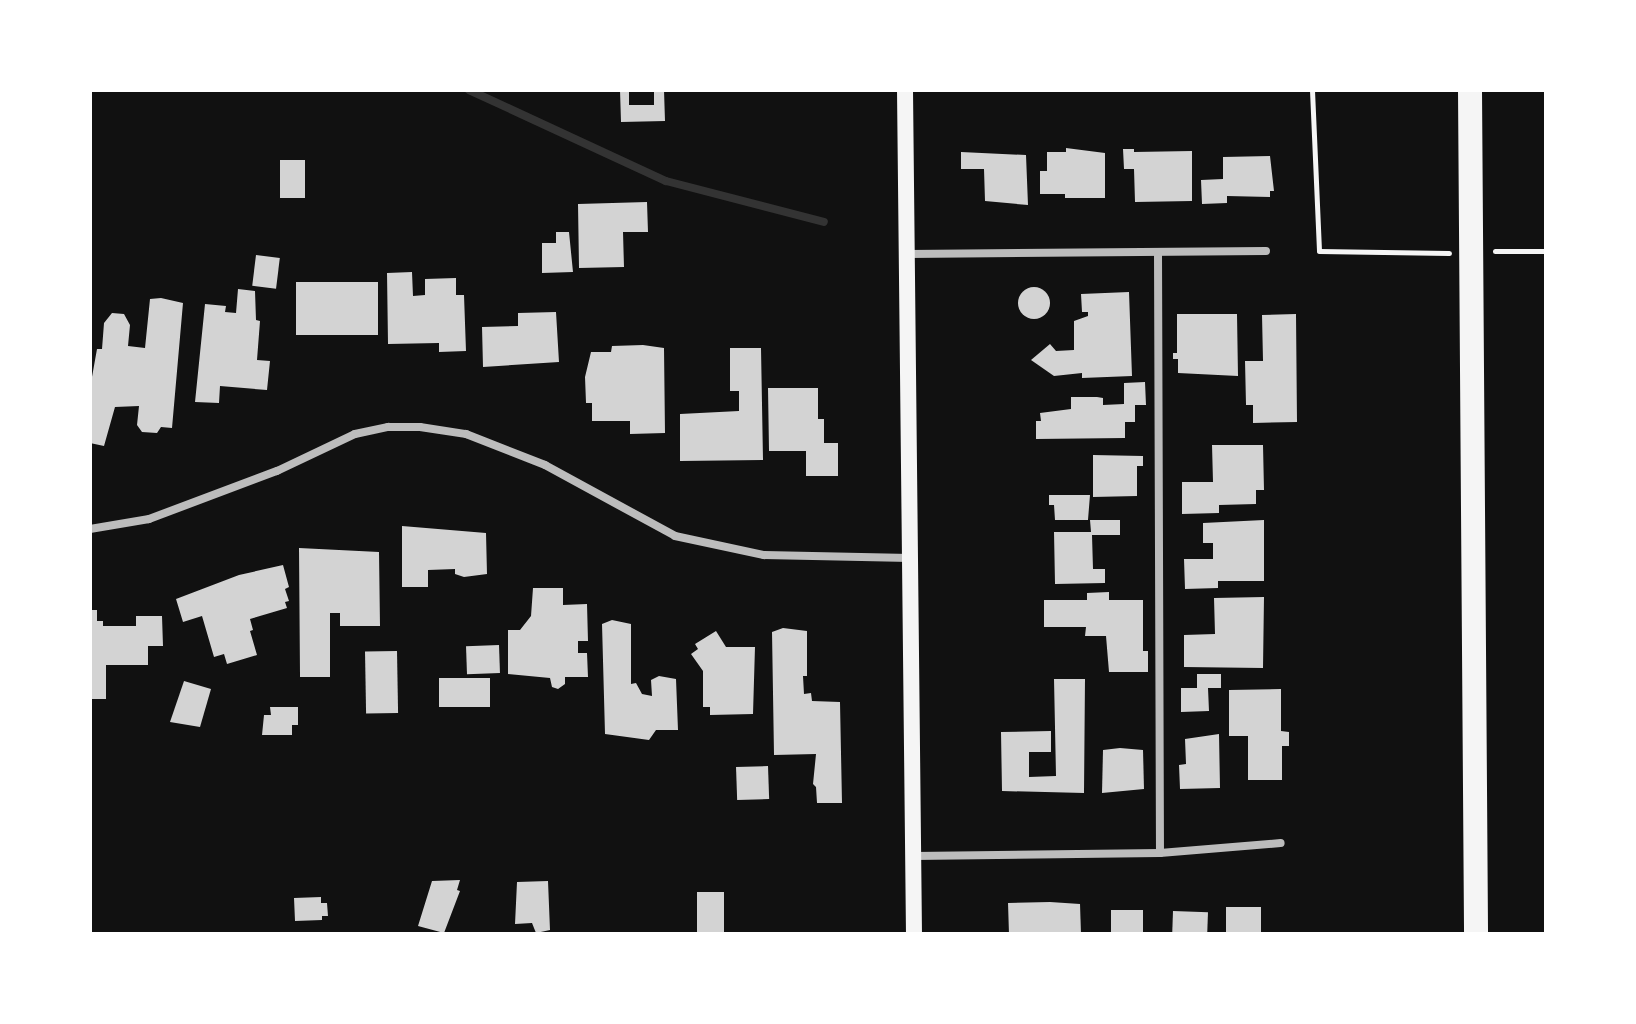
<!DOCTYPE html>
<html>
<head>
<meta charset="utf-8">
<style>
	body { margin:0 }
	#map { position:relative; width:1636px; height:1024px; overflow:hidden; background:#111; font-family:"Alegreya Sans",sans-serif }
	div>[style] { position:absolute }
	.stream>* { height:8px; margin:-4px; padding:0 4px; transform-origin:4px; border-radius:4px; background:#333 }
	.building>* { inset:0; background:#d3d3d3; transform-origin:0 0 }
	.round { border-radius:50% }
	.path>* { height:5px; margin:-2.5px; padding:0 2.5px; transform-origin:2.5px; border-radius:2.5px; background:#f5f5f5 }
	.minor>* { height:8px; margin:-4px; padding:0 4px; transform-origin:4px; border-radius:4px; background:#bcbcbc }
	.secondary>* { height:16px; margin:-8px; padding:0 8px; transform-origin:8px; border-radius:8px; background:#f5f5f5 }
	.motorway>* { height:24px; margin:-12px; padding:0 12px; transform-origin:12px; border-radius:12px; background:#f5f5f5 }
	span { translate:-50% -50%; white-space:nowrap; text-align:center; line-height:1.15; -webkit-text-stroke:8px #fff; paint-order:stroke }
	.frame { position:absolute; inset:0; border:92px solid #fff; pointer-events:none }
</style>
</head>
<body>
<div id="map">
	<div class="stream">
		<i style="left:469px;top:90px;width:217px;rotate:24.8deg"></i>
		<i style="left:666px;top:181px;width:163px;rotate:14.5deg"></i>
	</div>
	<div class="building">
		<i style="clip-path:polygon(620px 90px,629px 90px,629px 105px,654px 105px,654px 90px,664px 90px,665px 121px,621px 122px)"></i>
		<i style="clip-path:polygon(1066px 148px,1105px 153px,1105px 198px,1065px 198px,1065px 194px,1040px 194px,1040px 171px,1047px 171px,1047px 152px,1066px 152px)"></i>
		<i style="clip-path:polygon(1123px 149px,1134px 149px,1134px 152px,1192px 151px,1192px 201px,1135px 202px,1134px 169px,1124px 169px)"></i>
		<i style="clip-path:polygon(961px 152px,1026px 155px,1028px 205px,985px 201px,984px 169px,961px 169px)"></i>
		<i style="clip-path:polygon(1270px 156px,1274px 191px,1270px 191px,1270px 197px,1227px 196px,1227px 203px,1202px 204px,1201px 180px,1223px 179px,1223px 157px)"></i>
		<i style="left:280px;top:160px;width:25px;height:38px"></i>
		<i style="clip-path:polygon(647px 202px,648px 232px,623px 232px,624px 267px,579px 268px,578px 204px)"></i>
		<i style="clip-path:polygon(556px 232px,569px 232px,573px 272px,542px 273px,542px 243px,556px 243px)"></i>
		<i style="left:256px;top:255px;width:24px;height:31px;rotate:7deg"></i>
		<i style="clip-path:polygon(412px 272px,413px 296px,425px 295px,425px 279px,456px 278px,456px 295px,464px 295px,466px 351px,439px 352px,439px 343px,388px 344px,387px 273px)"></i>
		<i style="left:296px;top:282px;width:82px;height:53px"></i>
		<i class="round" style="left:1018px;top:287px;width:32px;height:32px"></i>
		<i style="clip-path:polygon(238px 289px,255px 291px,256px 320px,260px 321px,257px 360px,270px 361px,267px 390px,220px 386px,219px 403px,195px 402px,205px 304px,226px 306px,225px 312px,236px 313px)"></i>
		<i style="clip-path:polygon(1129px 292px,1132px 376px,1082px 378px,1082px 373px,1054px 376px,1031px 360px,1050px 344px,1056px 351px,1074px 350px,1074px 321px,1088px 316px,1088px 312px,1082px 312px,1081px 294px)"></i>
		<i style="clip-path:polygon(161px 298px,183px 303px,172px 428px,161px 427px,157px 433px,142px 432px,137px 425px,139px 406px,115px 407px,104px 446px,90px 443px,90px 388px,97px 349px,102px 349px,104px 323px,112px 313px,124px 314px,130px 325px,128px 346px,145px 348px,150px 299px)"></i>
		<i style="clip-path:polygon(556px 312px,559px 362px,483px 367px,482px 327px,518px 326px,518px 313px)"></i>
		<i style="clip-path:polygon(1177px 314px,1237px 314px,1238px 376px,1178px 373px,1178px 359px,1173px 359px,1173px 353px,1177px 353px)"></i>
		<i style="clip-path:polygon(1296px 314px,1297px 422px,1253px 423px,1253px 405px,1246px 405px,1245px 361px,1263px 361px,1262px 315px)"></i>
		<i style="clip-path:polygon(643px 345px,664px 348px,665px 433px,630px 434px,630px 421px,592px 421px,592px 403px,586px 403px,585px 377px,591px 352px,611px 352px,612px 346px)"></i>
		<i style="clip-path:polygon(730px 348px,761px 348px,763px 460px,680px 461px,680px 414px,739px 411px,739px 391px,730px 391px)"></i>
		<i style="clip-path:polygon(1145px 382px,1146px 405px,1135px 405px,1135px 422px,1125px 422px,1125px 438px,1036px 439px,1036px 421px,1041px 421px,1040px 413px,1071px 409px,1071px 397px,1097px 397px,1103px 398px,1103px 405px,1124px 404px,1124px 383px)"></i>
		<i style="clip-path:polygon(768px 388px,818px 388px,818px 419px,824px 419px,824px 443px,838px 443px,838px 476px,806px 476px,806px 451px,769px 451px)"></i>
		<i style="clip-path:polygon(1212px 445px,1263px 445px,1264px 490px,1256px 490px,1256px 504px,1219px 505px,1219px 513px,1182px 514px,1182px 482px,1213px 482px)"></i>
		<i style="clip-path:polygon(1093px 455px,1143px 456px,1143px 466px,1137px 466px,1137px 496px,1093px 497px)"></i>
		<i style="clip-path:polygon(1049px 495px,1090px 495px,1088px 520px,1055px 520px,1054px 505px,1049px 505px)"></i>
		<i style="clip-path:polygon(1090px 520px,1120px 520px,1120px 535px,1092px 535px,1093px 569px,1105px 569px,1105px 583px,1055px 584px,1054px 532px,1091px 532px)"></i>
		<i style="clip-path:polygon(1264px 520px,1264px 581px,1218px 581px,1218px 588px,1185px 589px,1184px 559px,1213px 559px,1213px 543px,1203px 543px,1203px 523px)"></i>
		<i style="clip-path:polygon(402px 526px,486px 533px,487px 574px,464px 577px,455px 574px,455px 569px,428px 570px,428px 587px,402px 587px)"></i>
		<i style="clip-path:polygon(299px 548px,379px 552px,380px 626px,340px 626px,340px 613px,330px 613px,330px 677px,300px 677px)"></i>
		<i style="clip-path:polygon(283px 565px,289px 587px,285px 589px,289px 601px,285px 602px,287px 608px,250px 619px,253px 630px,250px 631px,257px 655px,227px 664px,224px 654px,214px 657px,202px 616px,183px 622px,176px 599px,239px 575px)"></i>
		<i style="clip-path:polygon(533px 588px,563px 588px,563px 605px,587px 604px,588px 641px,578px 641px,578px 653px,587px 653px,588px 677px,565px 677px,565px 684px,558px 689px,552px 687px,550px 678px,508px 674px,508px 630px,520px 630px,531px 616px)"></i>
		<i style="clip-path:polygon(1109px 592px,1109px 600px,1143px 600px,1143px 651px,1148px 651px,1148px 672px,1109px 672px,1106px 636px,1085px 636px,1086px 627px,1044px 627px,1044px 600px,1087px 600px,1087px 593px)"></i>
		<i style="clip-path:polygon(1264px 597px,1263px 668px,1184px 667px,1184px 635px,1215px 634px,1214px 598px)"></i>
		<i style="clip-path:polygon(90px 610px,97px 610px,97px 621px,103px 621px,103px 626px,136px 626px,136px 616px,162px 616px,163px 646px,148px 646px,148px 665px,106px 665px,106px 699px,90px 699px)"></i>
		<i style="clip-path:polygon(612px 620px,631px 624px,631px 684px,636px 683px,642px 694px,652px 696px,651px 680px,659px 676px,676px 679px,678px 730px,656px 730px,649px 740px,605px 734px,602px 624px)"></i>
		<i style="clip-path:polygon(783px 628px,807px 631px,807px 676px,803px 676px,804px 694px,811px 693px,812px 701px,840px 702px,842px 803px,817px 803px,816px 787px,813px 784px,816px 754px,774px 755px,772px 632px)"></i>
		<i style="clip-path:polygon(716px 631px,726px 647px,755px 647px,753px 714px,710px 715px,710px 707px,703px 707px,703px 671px,691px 654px,698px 649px,695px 644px)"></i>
		<i style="left:499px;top:645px;width:28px;height:33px;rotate:88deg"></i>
		<i style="left:397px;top:651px;width:62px;height:32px;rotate:89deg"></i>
		<i style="clip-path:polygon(1197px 674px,1221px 674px,1221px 688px,1208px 688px,1209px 711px,1181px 712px,1181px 688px,1197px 688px)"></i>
		<i style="left:490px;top:678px;width:29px;height:51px;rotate:90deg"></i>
		<i style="clip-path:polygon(1054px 679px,1085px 679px,1084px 793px,1002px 791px,1001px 732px,1051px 731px,1051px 752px,1029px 752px,1029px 777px,1056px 776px)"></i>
		<i style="clip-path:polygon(184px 681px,211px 689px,200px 727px,170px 722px)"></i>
		<i style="clip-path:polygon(1281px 689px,1281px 731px,1289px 732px,1289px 746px,1282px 746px,1282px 780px,1248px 780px,1248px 736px,1229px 736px,1229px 690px)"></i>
		<i style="clip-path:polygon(270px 707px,298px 707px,298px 725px,292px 725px,292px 735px,262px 735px,264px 715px,271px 715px)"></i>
		<i style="clip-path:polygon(1219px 734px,1220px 788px,1180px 789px,1179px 765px,1186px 764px,1185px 739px)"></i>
		<i style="clip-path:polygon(1120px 748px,1143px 750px,1144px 789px,1102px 793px,1103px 750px)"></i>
		<i style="left:768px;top:766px;width:33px;height:32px;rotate:88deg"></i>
		<i style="clip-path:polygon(460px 880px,457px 890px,460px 891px,444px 933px,418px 926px,432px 881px)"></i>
		<i style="clip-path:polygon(548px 881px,550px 930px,536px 933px,532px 923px,515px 924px,517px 882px)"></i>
		<i style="left:697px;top:892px;width:27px;height:42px"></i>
		<i style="clip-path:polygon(321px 897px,321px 903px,327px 903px,328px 916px,322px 916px,322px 920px,295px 921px,294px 898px)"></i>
		<i style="clip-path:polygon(1050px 902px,1080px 904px,1081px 934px,1009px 934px,1008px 903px)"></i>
		<i style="left:1226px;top:907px;width:35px;height:27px"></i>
		<i style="left:1111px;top:910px;width:32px;height:24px"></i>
		<i style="left:1173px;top:911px;width:35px;height:23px;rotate:2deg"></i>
	</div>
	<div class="path">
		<i style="left:1312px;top:90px;width:161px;rotate:87.5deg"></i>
		<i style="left:1319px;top:251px;width:130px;rotate:0.9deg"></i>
		<i style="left:1495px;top:251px;width:51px"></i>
	</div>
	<div class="minor">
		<i style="left:1158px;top:252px;width:601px;rotate:89.81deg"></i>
		<i style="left:908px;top:254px;width:358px;rotate:-0.5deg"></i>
		<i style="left:90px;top:529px;width:60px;rotate:-9.6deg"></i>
		<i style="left:149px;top:519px;width:137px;rotate:-20.6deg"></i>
		<i style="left:277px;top:471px;width:86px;rotate:-25.4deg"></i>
		<i style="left:355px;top:434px;width:34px;rotate:-12deg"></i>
		<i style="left:388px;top:427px;width:32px"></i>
		<i style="left:420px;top:427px;width:47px;rotate:8.7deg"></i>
		<i style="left:466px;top:434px;width:85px;rotate:21.4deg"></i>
		<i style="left:545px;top:465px;width:148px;rotate:28.6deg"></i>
		<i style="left:675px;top:536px;width:91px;rotate:12.1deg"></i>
		<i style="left:764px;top:555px;width:146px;rotate:1.2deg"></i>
		<i style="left:914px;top:856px;width:246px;rotate:-0.7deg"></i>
		<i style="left:1160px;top:853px;width:121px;rotate:-4.7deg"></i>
	</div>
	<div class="secondary">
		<i style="left:905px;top:90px;width:844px;rotate:89.39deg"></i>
	</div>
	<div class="motorway">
		<i style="left:1470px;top:90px;width:844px;rotate:89.59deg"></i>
	</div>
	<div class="frame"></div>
</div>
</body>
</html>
